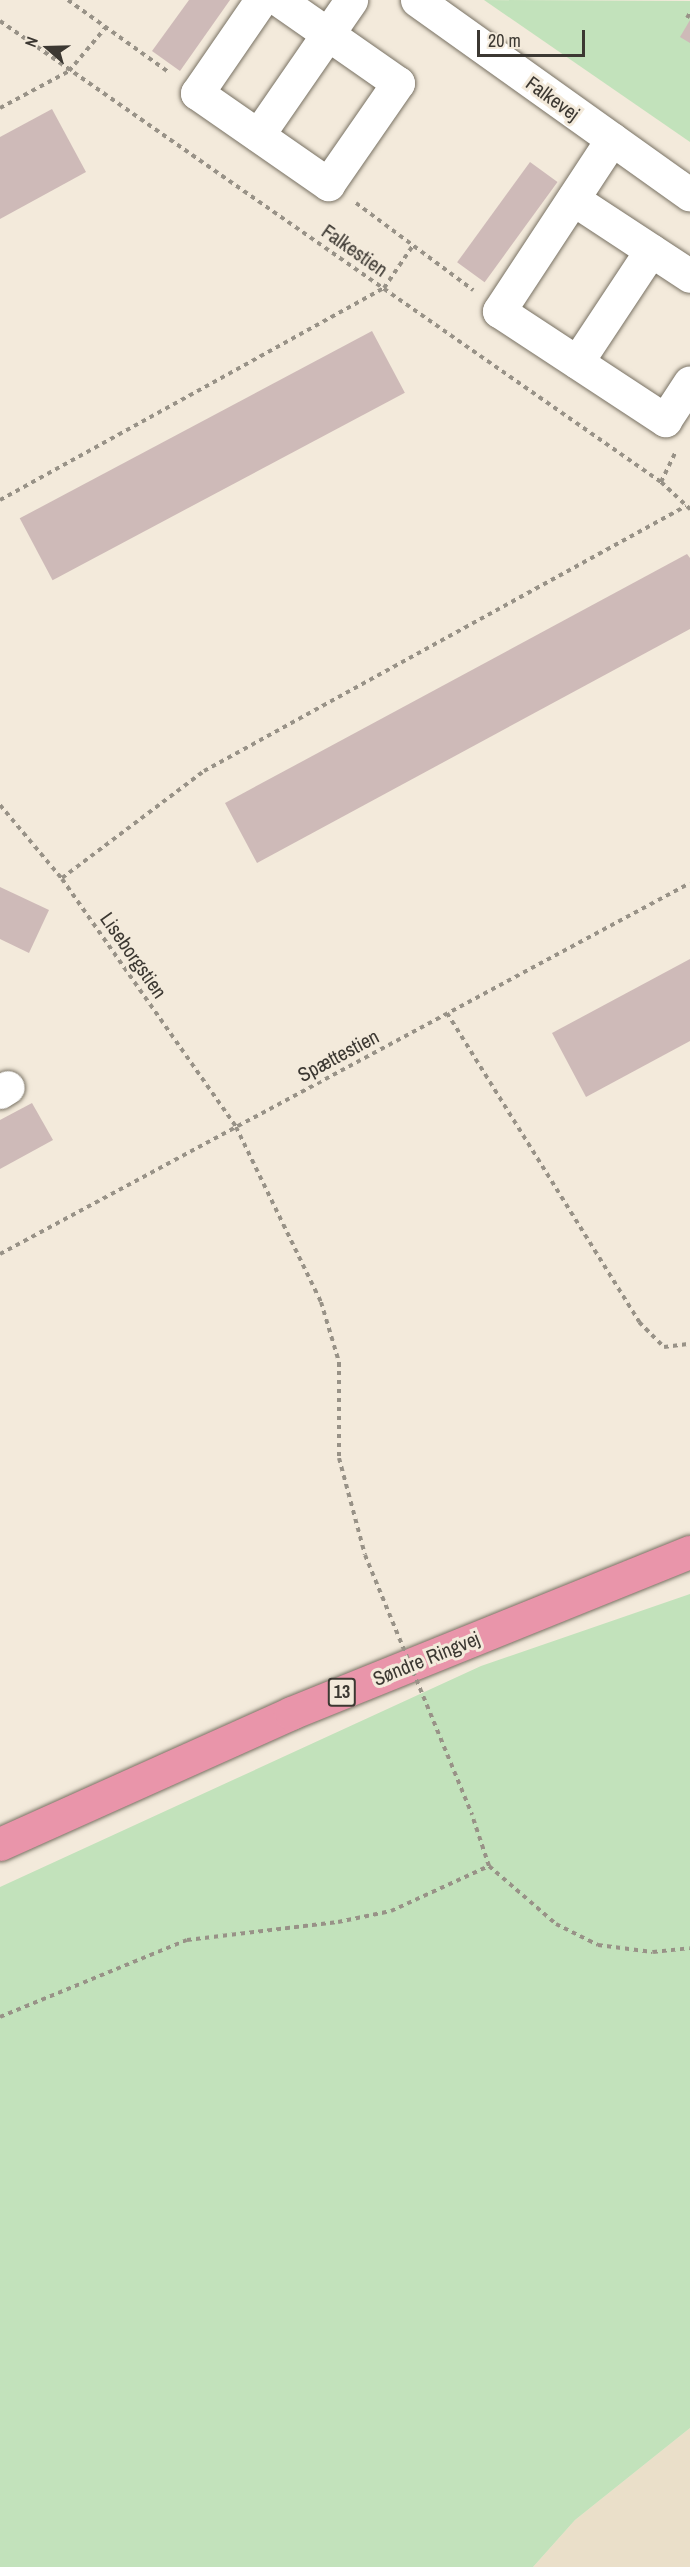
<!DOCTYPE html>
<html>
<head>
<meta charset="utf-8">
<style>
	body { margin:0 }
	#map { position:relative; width:690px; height:2567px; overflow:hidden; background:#f3eadb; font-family:"Archivo Narrow",sans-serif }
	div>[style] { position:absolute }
	.built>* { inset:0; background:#eadfc9 }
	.green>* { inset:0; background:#c2e2bb }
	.building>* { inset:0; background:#cebab8; transform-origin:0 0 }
	.path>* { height:4px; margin-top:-2px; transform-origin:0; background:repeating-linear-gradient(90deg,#989287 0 4.5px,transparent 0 9px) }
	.roads { filter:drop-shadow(0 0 2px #787163) drop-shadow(0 0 2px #787163) }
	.minor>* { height:33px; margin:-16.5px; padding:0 16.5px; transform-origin:16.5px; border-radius:16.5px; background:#fff }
	.major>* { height:33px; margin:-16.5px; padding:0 16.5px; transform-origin:16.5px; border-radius:16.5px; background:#e995aa }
	.path-bridge>* { height:4px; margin-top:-2px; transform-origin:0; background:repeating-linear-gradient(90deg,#989287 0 4.5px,transparent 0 9px) }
	span { translate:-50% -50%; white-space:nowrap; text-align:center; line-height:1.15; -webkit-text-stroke:6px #f3eadb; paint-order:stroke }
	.shield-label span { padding:2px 4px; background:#f3eadb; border:2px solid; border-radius:4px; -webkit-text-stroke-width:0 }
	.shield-label { font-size:18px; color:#3c3832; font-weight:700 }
	.street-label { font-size:20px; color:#3c3832 }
	.north { position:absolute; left:18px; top:18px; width:60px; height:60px; -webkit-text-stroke:4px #f3eadb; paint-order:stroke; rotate:290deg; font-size:16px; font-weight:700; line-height:24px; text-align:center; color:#3c3832 }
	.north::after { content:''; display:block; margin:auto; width:21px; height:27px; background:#3c3832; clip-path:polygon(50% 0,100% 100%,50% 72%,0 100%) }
	.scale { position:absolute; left:477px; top:30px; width:108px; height:27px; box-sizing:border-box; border:3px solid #3c3832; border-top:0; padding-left:8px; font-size:18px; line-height:21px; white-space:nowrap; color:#3c3832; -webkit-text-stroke:4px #f3eadb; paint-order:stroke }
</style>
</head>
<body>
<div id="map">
	<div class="built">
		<i style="clip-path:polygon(690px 2428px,690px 2567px,533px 2567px,575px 2520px)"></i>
	</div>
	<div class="green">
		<i style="clip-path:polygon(484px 0,690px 1px,690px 142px)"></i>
		<i style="clip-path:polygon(690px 1594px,690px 2428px,575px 2520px,533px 2567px,0 2567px,0 1887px,481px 1666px)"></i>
	</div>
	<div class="building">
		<i style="clip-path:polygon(189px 0,230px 0,180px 71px,152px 51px)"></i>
		<i style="clip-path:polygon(690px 20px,690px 43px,680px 37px)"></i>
		<i style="clip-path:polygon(52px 109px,86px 172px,0 219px,0 137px)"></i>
		<i style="left:530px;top:162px;width:34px;height:124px;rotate:36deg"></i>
		<i style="left:372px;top:331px;width:70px;height:399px;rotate:62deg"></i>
		<i style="clip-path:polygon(687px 554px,690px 558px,690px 629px,257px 863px,225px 803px)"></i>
		<i style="clip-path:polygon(0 887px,49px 910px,29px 953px,0 939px)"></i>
		<i style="clip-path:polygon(690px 959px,690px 1041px,586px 1097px,552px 1033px)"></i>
		<i style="clip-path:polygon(32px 1103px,53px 1140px,0 1169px,0 1120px)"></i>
	</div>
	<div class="path">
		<i style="left:68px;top:0;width:125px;rotate:35.6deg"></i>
		<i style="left:687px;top:18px;width:6px;rotate:-59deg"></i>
		<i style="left:0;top:21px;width:806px;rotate:34.89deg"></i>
		<i style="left:661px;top:482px;width:40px;rotate:43deg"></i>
		<i style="left:0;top:108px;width:78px;rotate:-28.2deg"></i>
		<i style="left:69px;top:71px;width:57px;rotate:-49.9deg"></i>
		<i style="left:356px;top:203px;width:146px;rotate:36.6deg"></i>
		<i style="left:661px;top:482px;width:32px;rotate:-64deg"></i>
		<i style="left:0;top:500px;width:439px;rotate:-28.9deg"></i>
		<i style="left:384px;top:288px;width:53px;rotate:-55.7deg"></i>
		<i style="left:0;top:805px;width:97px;rotate:50deg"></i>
		<i style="left:62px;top:879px;width:303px;rotate:54.9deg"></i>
		<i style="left:236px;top:1127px;width:195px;rotate:64.1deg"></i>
		<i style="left:321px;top:1302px;width:63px;rotate:73.3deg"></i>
		<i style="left:339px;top:1362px;width:96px;rotate:90deg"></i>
		<i style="left:339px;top:1458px;width:100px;rotate:75deg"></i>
		<i style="left:62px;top:878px;width:178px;rotate:-37deg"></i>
		<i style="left:204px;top:771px;width:550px;rotate:-28.8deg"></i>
		<i style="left:447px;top:1013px;width:364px;rotate:58.1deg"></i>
		<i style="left:639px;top:1322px;width:35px;rotate:45deg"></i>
		<i style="left:664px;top:1347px;width:26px;rotate:-7deg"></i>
		<i style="left:0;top:1254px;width:783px;rotate:-28.27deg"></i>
		<i style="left:489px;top:1866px;width:89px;rotate:40.9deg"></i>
		<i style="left:556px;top:1924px;width:47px;rotate:26.6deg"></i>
		<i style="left:598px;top:1945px;width:55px;rotate:7.3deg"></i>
		<i style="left:653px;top:1952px;width:37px;rotate:-6deg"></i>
		<i style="left:0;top:2017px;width:202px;rotate:-22.4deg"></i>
		<i style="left:187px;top:1940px;width:152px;rotate:-6.8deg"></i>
		<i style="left:338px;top:1922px;width:54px;rotate:-11.7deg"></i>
		<i style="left:391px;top:1911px;width:108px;rotate:-24.7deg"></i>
		<i style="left:489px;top:1866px;width:54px;rotate:-108.4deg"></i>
	</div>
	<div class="roads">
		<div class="minor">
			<i style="left:261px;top:0;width:113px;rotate:124.5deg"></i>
			<i style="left:197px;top:93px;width:160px;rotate:34.8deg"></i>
			<i style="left:328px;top:184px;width:123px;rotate:-55.3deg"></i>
			<i style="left:398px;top:83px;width:145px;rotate:-145.1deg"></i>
			<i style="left:417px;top:0;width:335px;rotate:35.5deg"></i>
			<i style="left:258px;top:135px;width:164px;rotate:-55.4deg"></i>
			<i style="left:612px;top:139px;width:206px;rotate:123.3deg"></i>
			<i style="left:499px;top:311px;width:199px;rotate:33.3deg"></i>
			<i style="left:665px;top:420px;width:45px;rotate:-56.7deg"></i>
			<i style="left:573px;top:199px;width:140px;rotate:33.3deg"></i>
			<i style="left:577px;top:362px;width:134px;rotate:-56.5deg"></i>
			<i style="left:0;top:1092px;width:9px;rotate:-32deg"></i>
		</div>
		<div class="major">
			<i style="left:0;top:1844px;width:319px;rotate:-24.2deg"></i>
			<i style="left:291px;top:1713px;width:430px;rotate:-22deg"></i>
		</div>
	</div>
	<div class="path-bridge">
		<i style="left:365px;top:1555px;width:281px;rotate:67.6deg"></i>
	</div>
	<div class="shield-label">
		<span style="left:342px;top:1692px">13</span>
	</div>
	<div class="street-label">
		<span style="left:553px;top:98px;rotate:36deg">Falkevej</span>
		<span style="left:355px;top:250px;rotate:35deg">Falkestien</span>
		<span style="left:134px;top:955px;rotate:55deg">Liseborgstien</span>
		<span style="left:338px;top:1055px;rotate:-28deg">Spættestien</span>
		<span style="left:426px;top:1658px;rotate:-22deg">Søndre Ringvej</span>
	</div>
	<div class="north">N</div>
	<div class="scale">20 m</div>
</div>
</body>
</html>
